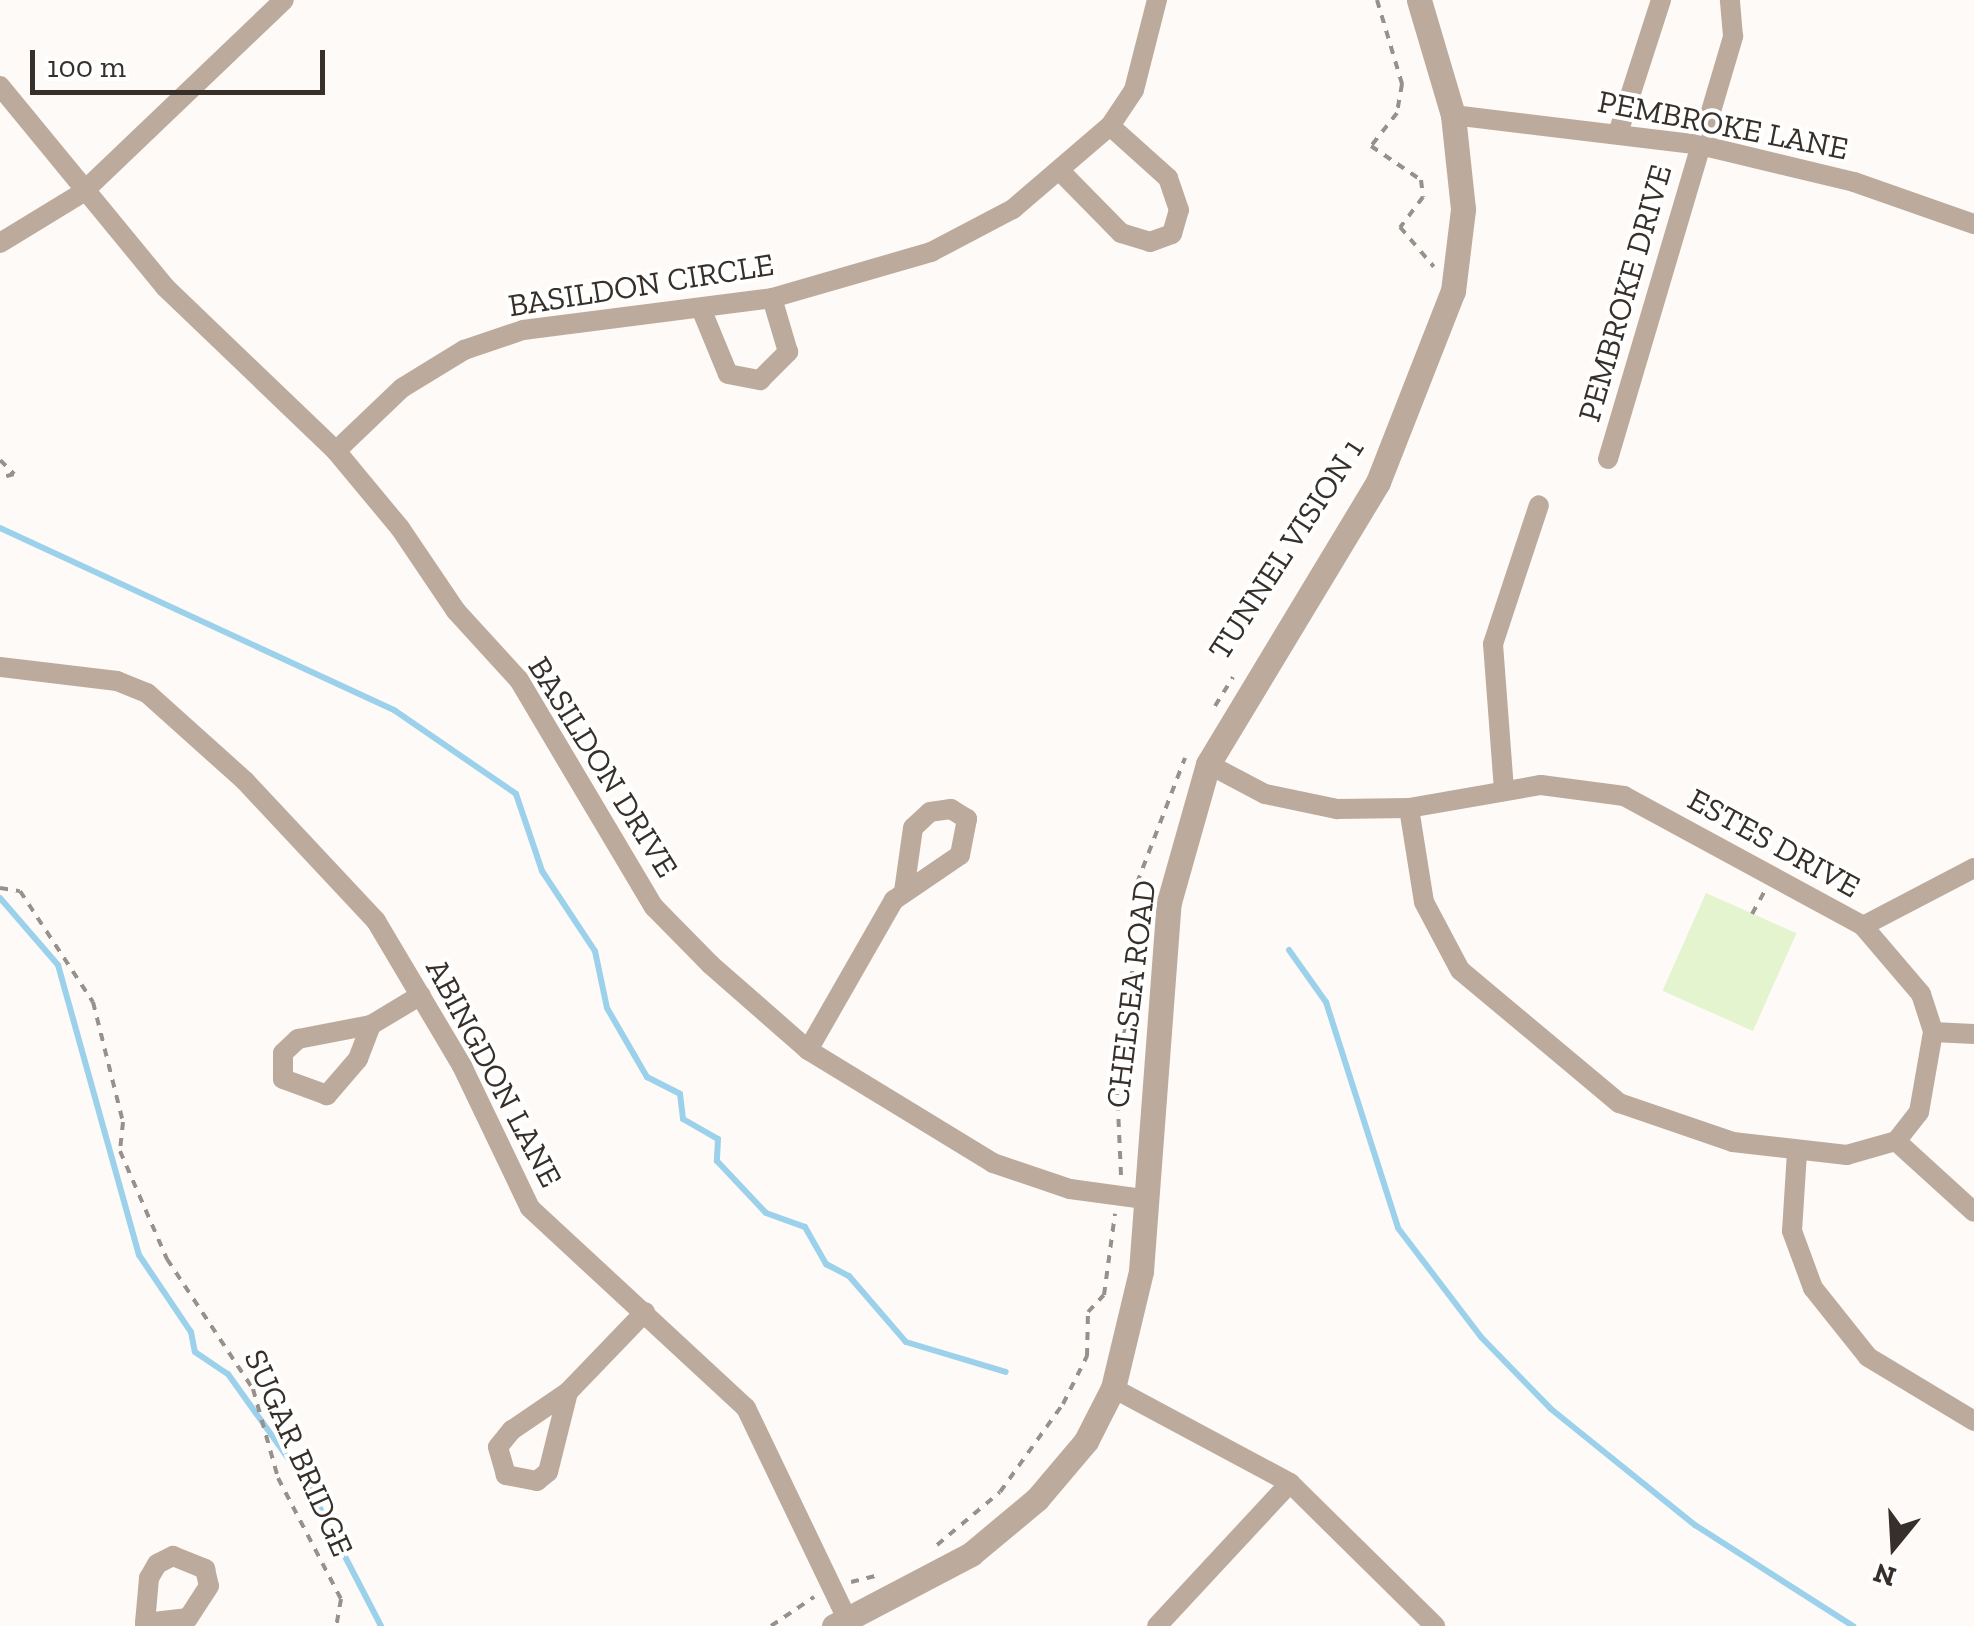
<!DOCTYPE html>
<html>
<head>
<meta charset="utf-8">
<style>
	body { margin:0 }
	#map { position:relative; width:1974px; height:1626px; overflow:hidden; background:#fefaf7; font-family:"Zilla Slab",serif }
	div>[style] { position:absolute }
	.green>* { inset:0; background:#e4f4ce; transform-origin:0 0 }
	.stream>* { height:6px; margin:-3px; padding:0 3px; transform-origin:3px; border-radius:3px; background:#9cd1eb }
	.path>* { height:4px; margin-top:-2px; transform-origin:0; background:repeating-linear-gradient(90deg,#96918c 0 8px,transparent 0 16px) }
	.minor>* { height:20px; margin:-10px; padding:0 10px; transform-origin:10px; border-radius:10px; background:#bcab9c }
	.tertiary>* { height:25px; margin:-12.5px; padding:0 12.5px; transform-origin:12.5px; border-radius:12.5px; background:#bcab9c }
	span { translate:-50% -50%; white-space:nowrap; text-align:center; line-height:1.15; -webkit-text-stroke:8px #fff; paint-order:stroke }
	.street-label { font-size:32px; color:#37302a }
	.north { position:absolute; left:1844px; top:1496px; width:100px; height:100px; -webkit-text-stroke:8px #fff; paint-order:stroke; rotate:198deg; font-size:28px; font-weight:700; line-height:40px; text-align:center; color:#37302a }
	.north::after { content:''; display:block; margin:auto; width:35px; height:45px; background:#37302a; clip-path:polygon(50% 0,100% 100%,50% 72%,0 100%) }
	.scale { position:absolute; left:30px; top:50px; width:295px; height:45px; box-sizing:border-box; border:5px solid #37302a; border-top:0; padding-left:12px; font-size:30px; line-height:35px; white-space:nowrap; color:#37302a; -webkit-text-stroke:8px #fff; paint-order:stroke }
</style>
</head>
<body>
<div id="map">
	<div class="green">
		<i style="left:1706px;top:893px;width:99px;height:107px;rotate:24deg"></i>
	</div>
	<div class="stream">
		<i style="left:0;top:528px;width:434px;rotate:24.8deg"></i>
		<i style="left:394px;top:710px;width:148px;rotate:34.5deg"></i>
		<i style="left:516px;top:794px;width:81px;rotate:71.3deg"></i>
		<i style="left:542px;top:871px;width:96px;rotate:56.5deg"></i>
		<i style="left:595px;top:951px;width:58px;rotate:78.1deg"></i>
		<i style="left:607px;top:1008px;width:80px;rotate:59.9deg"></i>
		<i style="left:647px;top:1077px;width:37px;rotate:27deg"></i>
		<i style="left:680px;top:1094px;width:25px;rotate:83deg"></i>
		<i style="left:683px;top:1119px;width:40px;rotate:29.7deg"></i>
		<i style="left:718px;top:1139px;width:22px;rotate:93deg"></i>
		<i style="left:717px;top:1161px;width:71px;rotate:46.7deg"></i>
		<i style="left:766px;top:1213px;width:41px;rotate:19.7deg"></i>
		<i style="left:805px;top:1227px;width:43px;rotate:60.4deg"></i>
		<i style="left:826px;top:1264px;width:26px;rotate:28deg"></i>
		<i style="left:849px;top:1276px;width:87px;rotate:49.2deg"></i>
		<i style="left:906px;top:1342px;width:104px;rotate:16.7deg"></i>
		<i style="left:0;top:898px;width:89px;rotate:49.1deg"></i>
		<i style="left:58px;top:965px;width:301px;rotate:74.4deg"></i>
		<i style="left:139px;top:1255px;width:93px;rotate:56deg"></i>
		<i style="left:191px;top:1332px;width:20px;rotate:79deg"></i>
		<i style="left:195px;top:1352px;width:40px;rotate:34deg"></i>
		<i style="left:228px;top:1374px;width:141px;rotate:54.5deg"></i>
		<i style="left:310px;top:1489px;width:154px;rotate:62.6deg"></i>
		<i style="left:1289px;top:950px;width:64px;rotate:54.6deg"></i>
		<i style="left:1326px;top:1002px;width:237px;rotate:72.3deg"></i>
		<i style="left:1398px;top:1228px;width:137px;rotate:52.7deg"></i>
		<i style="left:1481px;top:1337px;width:100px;rotate:45.8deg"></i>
		<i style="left:1551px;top:1409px;width:185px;rotate:38.9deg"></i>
		<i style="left:1695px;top:1525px;width:188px;rotate:32.6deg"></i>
	</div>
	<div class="path">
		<i style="left:1377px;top:0;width:88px;rotate:73.4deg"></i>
		<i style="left:1402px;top:84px;width:29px;rotate:100deg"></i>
		<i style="left:1397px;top:113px;width:42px;rotate:128.2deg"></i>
		<i style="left:1371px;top:146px;width:60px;rotate:34.2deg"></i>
		<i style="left:1421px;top:180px;width:17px;rotate:83deg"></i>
		<i style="left:1423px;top:197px;width:38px;rotate:127deg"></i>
		<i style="left:1400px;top:227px;width:52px;rotate:49.6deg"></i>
		<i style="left:0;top:460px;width:20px;rotate:45deg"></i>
		<i style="left:14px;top:474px;width:15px;rotate:164deg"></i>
		<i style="left:1215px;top:706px;width:34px;rotate:-58deg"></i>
		<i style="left:0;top:888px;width:20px;rotate:9deg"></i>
		<i style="left:20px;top:891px;width:133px;rotate:56.7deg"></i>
		<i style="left:93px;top:1002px;width:124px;rotate:76deg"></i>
		<i style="left:123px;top:1122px;width:29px;rotate:96deg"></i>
		<i style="left:120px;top:1151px;width:118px;rotate:66.5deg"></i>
		<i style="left:167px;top:1259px;width:156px;rotate:56.5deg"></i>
		<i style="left:253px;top:1389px;width:92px;rotate:74.3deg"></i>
		<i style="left:278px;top:1478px;width:136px;rotate:62.5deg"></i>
		<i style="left:341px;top:1599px;width:27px;rotate:100deg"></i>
		<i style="left:1752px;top:914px;width:25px;rotate:-61deg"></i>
		<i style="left:1121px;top:1175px;width:111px;rotate:-92.6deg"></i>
		<i style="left:1116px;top:1064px;width:55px;rotate:-75.2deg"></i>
		<i style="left:1130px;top:1011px;width:128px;rotate:-86.9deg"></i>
		<i style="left:1137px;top:883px;width:134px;rotate:-69deg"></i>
		<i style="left:937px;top:1545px;width:82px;rotate:-40.1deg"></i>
		<i style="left:1000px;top:1492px;width:108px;rotate:-54.4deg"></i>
		<i style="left:1063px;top:1404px;width:54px;rotate:-63.4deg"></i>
		<i style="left:1087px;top:1356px;width:44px;rotate:-88.7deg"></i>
		<i style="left:1088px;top:1312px;width:23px;rotate:-47deg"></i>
		<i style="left:1104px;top:1295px;width:82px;rotate:-82.3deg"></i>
		<i style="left:851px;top:1582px;width:30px;rotate:-14deg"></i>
		<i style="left:771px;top:1626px;width:52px;rotate:-34deg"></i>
	</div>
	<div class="minor">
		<i style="left:0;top:86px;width:260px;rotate:50.6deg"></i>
		<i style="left:165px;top:287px;width:237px;rotate:43.8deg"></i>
		<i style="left:336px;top:451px;width:100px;rotate:50.3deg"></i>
		<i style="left:400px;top:528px;width:100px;rotate:56deg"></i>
		<i style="left:456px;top:611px;width:93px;rotate:47.6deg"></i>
		<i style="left:519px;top:680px;width:264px;rotate:59.3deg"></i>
		<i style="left:654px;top:907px;width:81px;rotate:45.5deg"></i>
		<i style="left:711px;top:965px;width:129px;rotate:41.2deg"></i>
		<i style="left:808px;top:1050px;width:217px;rotate:31.4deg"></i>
		<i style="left:993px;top:1163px;width:81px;rotate:18.7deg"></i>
		<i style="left:1070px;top:1189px;width:75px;rotate:7.7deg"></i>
		<i style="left:1453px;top:115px;width:249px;rotate:6.9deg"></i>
		<i style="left:1700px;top:145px;width:158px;rotate:13.5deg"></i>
		<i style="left:1854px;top:182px;width:127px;rotate:19.3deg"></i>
		<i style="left:1619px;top:130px;width:137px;rotate:-72.1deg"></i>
		<i style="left:1063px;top:174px;width:83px;rotate:45.5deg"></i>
		<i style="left:1121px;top:233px;width:30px;rotate:17deg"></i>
		<i style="left:1150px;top:242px;width:23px;rotate:-20deg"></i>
		<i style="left:1172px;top:234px;width:25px;rotate:-74deg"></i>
		<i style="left:1179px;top:210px;width:34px;rotate:-109deg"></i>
		<i style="left:1168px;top:178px;width:78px;rotate:-138.1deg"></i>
		<i style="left:0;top:243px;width:96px;rotate:-31.4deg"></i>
		<i style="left:82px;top:193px;width:279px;rotate:-43.7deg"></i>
		<i style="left:702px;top:311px;width:68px;rotate:67.6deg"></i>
		<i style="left:728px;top:374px;width:33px;rotate:11deg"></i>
		<i style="left:760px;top:380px;width:40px;rotate:-45deg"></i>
		<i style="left:788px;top:352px;width:56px;rotate:-106.5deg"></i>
		<i style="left:336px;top:451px;width:91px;rotate:-43.7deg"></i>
		<i style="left:402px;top:388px;width:73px;rotate:-31.5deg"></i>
		<i style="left:464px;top:350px;width:62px;rotate:-18.7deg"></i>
		<i style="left:523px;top:330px;width:251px;rotate:-7.3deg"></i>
		<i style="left:772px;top:298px;width:166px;rotate:-16.1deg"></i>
		<i style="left:931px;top:252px;width:93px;rotate:-27.7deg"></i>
		<i style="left:1013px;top:209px;width:128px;rotate:-40.6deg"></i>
		<i style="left:1110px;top:126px;width:43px;rotate:-56.3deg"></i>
		<i style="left:1134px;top:90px;width:93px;rotate:-75.7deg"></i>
		<i style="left:1608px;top:459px;width:441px;rotate:-73.5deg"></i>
		<i style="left:1733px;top:36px;width:36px;rotate:-95deg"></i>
		<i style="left:0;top:667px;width:118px;rotate:6.8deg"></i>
		<i style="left:117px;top:681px;width:32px;rotate:22deg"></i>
		<i style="left:147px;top:693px;width:132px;rotate:41.9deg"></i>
		<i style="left:245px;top:781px;width:192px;rotate:46.9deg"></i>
		<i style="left:376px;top:921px;width:169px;rotate:59.3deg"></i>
		<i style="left:462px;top:1066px;width:157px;rotate:64.4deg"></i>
		<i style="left:530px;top:1208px;width:294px;rotate:42.8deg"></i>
		<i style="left:746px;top:1408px;width:234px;rotate:64.4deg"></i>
		<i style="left:1208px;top:764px;width:64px;rotate:27.8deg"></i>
		<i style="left:1265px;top:794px;width:74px;rotate:11.8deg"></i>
		<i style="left:1337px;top:809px;width:72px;rotate:-0.8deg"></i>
		<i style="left:1409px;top:808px;width:134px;rotate:-9.9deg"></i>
		<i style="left:1541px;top:785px;width:84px;rotate:7.5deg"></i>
		<i style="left:1624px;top:796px;width:272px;rotate:28.5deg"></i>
		<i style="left:1863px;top:926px;width:89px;rotate:49.5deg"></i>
		<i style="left:1921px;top:994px;width:40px;rotate:72deg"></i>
		<i style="left:1933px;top:1032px;width:81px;rotate:99.9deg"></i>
		<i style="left:1919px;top:1112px;width:37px;rotate:128deg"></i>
		<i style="left:1896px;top:1141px;width:51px;rotate:164.1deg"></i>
		<i style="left:1847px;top:1155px;width:115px;rotate:-173.5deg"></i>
		<i style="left:1733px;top:1142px;width:120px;rotate:-161.1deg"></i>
		<i style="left:1619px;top:1103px;width:207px;rotate:-140.1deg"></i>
		<i style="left:1460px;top:970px;width:77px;rotate:-117.9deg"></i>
		<i style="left:1424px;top:902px;width:95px;rotate:-99.1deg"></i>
		<i style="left:1504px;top:790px;width:146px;rotate:-94.3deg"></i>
		<i style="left:1493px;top:644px;width:146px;rotate:-71.7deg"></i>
		<i style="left:1863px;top:926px;width:125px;rotate:-27.6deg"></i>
		<i style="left:371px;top:1025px;width:36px;rotate:111deg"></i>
		<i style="left:358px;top:1059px;width:48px;rotate:130.7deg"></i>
		<i style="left:327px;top:1095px;width:47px;rotate:-160deg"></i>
		<i style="left:283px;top:1079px;width:26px;rotate:-90deg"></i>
		<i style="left:283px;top:1053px;width:21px;rotate:-43deg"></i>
		<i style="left:298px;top:1039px;width:74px;rotate:-10.9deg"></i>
		<i style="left:371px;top:1025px;width:58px;rotate:-31deg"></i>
		<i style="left:1933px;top:1032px;width:41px;rotate:2.8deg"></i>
		<i style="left:808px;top:1050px;width:173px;rotate:-60.2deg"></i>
		<i style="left:894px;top:900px;width:80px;rotate:-34.3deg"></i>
		<i style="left:960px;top:855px;width:37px;rotate:-79deg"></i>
		<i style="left:967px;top:819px;width:19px;rotate:-148deg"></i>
		<i style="left:951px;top:809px;width:21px;rotate:172deg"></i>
		<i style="left:930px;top:812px;width:23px;rotate:137deg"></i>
		<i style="left:913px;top:828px;width:64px;rotate:98.1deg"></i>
		<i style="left:1896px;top:1141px;width:105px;rotate:42.3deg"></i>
		<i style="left:1797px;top:1152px;width:79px;rotate:93.6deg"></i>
		<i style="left:1792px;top:1231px;width:61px;rotate:69.8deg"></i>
		<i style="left:1813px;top:1288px;width:88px;rotate:51.4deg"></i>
		<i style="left:1868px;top:1357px;width:124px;rotate:31.1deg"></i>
		<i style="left:1113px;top:1388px;width:201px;rotate:28.2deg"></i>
		<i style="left:1290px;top:1483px;width:204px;rotate:44.6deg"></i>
		<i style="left:568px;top:1392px;width:82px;rotate:104deg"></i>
		<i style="left:548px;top:1472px;width:14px;rotate:141deg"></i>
		<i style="left:537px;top:1481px;width:32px;rotate:-169deg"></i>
		<i style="left:506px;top:1475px;width:29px;rotate:-106deg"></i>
		<i style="left:498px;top:1447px;width:22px;rotate:-51deg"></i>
		<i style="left:512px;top:1430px;width:68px;rotate:-34.2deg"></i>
		<i style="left:568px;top:1392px;width:111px;rotate:-46.1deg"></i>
		<i style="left:145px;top:1626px;width:3px;rotate:-90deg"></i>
		<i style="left:145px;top:1623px;width:45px;rotate:-84.9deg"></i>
		<i style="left:149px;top:1578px;width:16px;rotate:-60deg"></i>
		<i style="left:157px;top:1564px;width:18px;rotate:-27deg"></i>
		<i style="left:173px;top:1556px;width:35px;rotate:22deg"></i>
		<i style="left:205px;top:1569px;width:17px;rotate:77deg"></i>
		<i style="left:209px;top:1586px;width:38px;rotate:123deg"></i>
		<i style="left:188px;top:1618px;width:43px;rotate:173.4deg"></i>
		<i style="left:1157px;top:1626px;width:195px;rotate:-47.1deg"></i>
	</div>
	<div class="tertiary">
		<i style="left:834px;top:1626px;width:155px;rotate:-27.7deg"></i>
		<i style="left:971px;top:1554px;width:86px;rotate:-39.8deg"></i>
		<i style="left:1037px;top:1499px;width:76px;rotate:-49.8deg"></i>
		<i style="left:1086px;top:1441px;width:59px;rotate:-63deg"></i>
		<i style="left:1113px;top:1388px;width:120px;rotate:-76.5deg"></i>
		<i style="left:1141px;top:1271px;width:370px;rotate:-85.7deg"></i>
		<i style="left:1169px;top:902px;width:143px;rotate:-74.2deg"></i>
		<i style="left:1208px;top:764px;width:329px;rotate:-58.9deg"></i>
		<i style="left:1378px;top:482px;width:205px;rotate:-68.6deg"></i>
		<i style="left:1453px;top:291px;width:83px;rotate:-83deg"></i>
		<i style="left:1463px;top:209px;width:95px;rotate:-96.1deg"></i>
		<i style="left:1453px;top:115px;width:120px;rotate:-106.5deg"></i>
	</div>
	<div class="street-label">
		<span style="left:1723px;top:125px;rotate:11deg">PEMBROKE LANE</span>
		<span style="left:641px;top:285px;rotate:-9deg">BASILDON CIRCLE</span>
		<span style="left:1625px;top:293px;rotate:-74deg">PEMBROKE DRIVE</span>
		<span style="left:1286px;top:549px;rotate:-57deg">TUNNEL VISION 1</span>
		<span style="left:603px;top:767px;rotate:58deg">BASILDON DRIVE</span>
		<span style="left:1774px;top:843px;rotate:29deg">ESTES DRIVE</span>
		<span style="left:1131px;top:994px;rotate:-83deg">CHELSEA ROAD</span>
		<span style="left:494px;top:1073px;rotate:62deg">ABINGDON LANE</span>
		<span style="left:299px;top:1453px;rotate:66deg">SUGAR BRIDGE</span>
	</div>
	<div class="north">N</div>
	<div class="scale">100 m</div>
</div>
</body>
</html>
